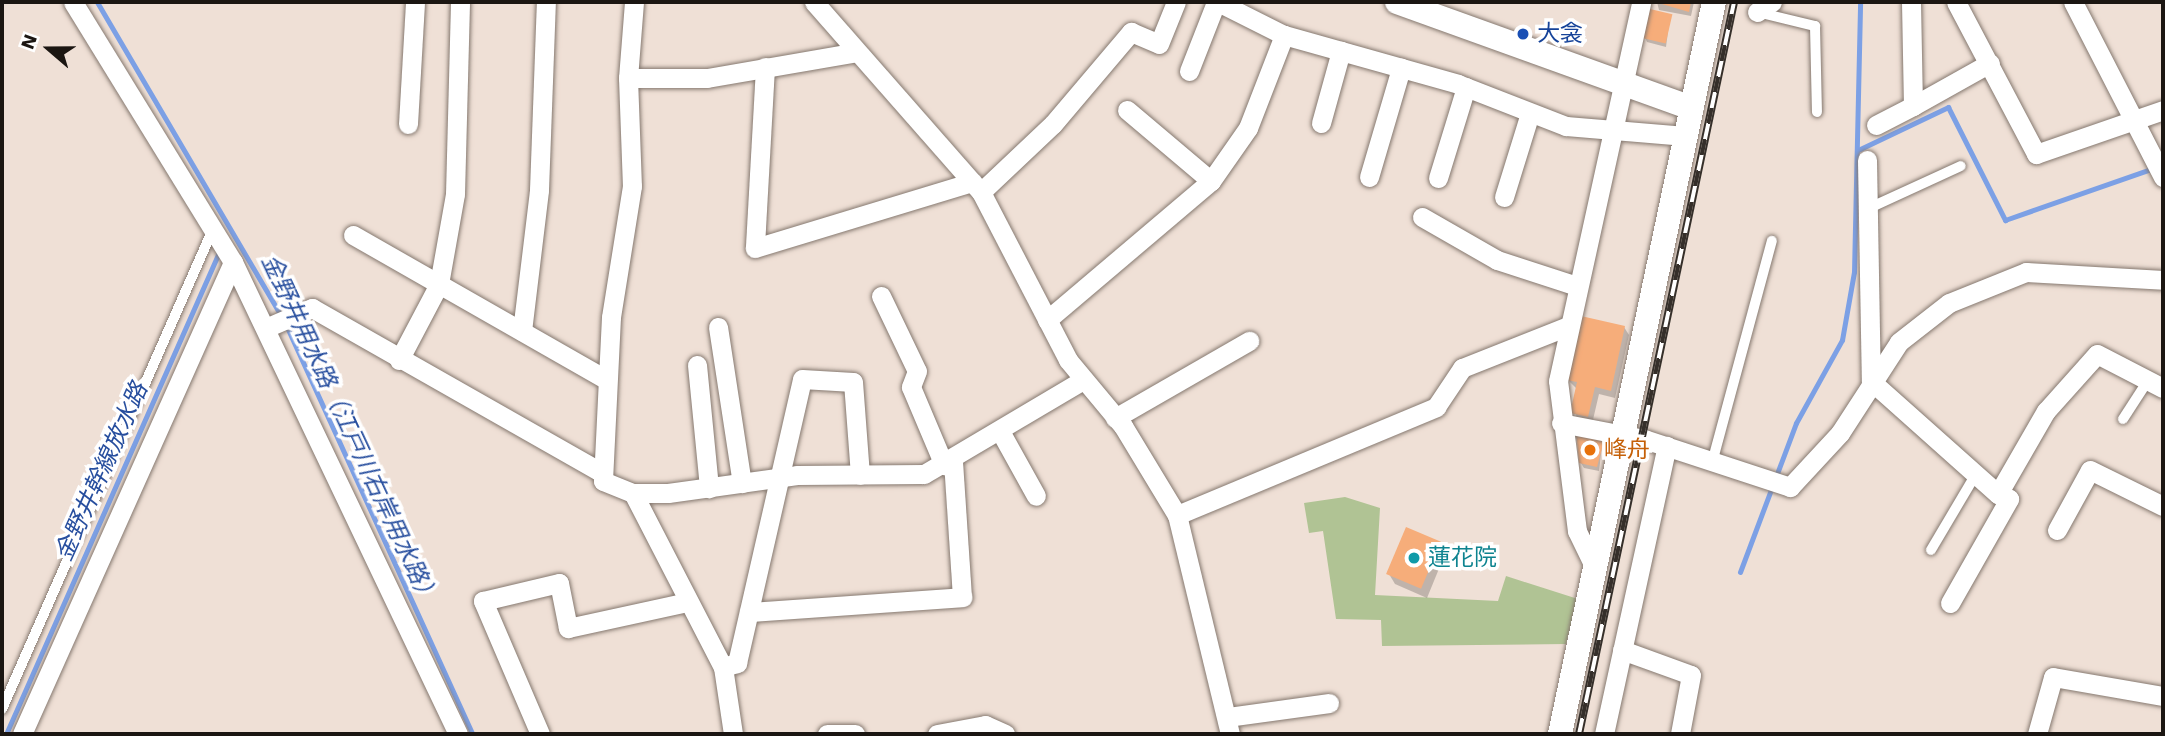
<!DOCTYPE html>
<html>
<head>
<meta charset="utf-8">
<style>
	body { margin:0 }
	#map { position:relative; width:2165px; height:736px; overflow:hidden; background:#efe0d6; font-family:"Work Sans","Noto Sans JP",sans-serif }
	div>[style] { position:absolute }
	.green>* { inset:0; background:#b0c394 }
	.shadow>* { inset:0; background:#0003 }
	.stream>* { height:5px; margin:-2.5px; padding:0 2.5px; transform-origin:2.5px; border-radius:2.5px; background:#7ca0e5 }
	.building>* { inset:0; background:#f6ad7a; transform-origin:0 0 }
	.roads { filter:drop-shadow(0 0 2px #85786f) drop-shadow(0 0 2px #85786f) }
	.service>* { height:10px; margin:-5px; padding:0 5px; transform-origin:5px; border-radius:5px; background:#fff }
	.minor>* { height:19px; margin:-9.5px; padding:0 9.5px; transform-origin:9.5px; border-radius:9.5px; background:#fff }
	.tertiary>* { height:24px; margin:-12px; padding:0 12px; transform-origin:12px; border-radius:12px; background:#fff }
	.rail>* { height:8px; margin-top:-4px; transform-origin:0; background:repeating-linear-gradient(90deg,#fff 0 16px,#352f2a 0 32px); box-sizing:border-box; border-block:2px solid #352f2a }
	.dots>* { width:19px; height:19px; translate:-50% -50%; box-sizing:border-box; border:4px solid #fff; border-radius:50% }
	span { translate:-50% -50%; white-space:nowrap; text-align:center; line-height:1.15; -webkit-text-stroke:7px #fff; paint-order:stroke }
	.transit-label { font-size:23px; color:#164399 }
	.left { translate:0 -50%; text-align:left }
	.food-label { font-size:23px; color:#c56008 }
	.culture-label { font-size:23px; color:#0d838f }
	.water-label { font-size:24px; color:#274e9e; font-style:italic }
	.frame { position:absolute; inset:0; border:4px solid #1b1612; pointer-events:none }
	.north { position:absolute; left:14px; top:14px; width:70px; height:70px; -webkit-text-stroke:5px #fff; paint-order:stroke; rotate:290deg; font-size:19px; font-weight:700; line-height:28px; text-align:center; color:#1b1612 }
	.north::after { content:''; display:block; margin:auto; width:24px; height:32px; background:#1b1612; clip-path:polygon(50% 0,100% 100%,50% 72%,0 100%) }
</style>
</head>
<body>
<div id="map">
	<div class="green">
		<i style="clip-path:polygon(1345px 497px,1380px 508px,1375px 595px,1498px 601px,1506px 576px,1578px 599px,1566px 644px,1382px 646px,1381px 620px,1336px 619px,1323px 531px,1309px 533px,1304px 503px)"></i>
	</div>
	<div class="shadow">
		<i style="clip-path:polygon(1657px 2px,1694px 2px,1691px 16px,1659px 10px)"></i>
		<i style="clip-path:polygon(1670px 16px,1666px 47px,1647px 42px,1645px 37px)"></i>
		<i style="clip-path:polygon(1624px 327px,1629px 335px,1615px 398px,1599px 394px,1592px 424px,1576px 421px,1577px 389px,1568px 380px)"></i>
		<i style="clip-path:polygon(1603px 438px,1599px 471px,1584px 468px,1581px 463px)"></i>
		<i style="clip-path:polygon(1439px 544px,1445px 554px,1427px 598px,1395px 584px,1389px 574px)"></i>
	</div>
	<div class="stream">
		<i style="left:97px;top:2px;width:364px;rotate:59.6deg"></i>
		<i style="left:1858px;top:150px;width:100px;rotate:-25.5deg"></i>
		<i style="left:1948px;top:107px;width:127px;rotate:63.2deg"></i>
		<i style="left:2005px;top:220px;width:155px;rotate:-19.3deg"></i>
		<i style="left:286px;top:325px;width:449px;rotate:65.5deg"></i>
		<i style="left:1740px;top:572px;width:159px;rotate:-69.4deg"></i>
		<i style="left:1796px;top:423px;width:95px;rotate:-61deg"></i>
		<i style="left:1842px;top:340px;width:69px;rotate:-80deg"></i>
		<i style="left:1854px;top:272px;width:270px;rotate:-88.7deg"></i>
		<i style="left:6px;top:734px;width:529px;rotate:-66.15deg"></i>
	</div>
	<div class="building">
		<i style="clip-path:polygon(1655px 2px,1691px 2px,1689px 12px)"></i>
		<i style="left:1650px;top:9px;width:23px;height:30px;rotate:13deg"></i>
		<i style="clip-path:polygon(1581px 316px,1625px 326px,1611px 391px,1595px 387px,1588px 417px,1570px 413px,1577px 382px,1566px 380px)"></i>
		<i style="clip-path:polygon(1576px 430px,1605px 437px,1597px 467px,1579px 463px)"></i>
		<i style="left:1406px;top:527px;width:38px;height:51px;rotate:23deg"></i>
	</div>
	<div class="roads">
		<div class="service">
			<i style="left:1757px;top:12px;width:60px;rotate:13.6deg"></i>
			<i style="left:1815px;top:26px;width:86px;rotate:88.7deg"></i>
			<i style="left:1867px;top:209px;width:103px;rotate:-24.6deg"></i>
			<i style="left:2123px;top:419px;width:48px;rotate:-57deg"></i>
			<i style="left:1713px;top:459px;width:226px;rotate:-74.9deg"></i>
			<i style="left:1931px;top:550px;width:88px;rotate:-59.4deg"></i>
			<i style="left:2px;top:709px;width:524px;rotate:-66.27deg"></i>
		</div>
		<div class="minor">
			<i style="left:73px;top:2px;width:305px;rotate:58.4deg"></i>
			<i style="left:233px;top:262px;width:523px;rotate:64.51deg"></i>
			<i style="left:634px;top:2px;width:76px;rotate:94.5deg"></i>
			<i style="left:628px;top:78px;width:108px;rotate:87.9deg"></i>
			<i style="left:632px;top:186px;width:133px;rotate:99.1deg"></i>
			<i style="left:611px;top:317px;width:164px;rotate:92.8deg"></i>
			<i style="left:603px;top:481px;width:32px;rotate:22deg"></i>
			<i style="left:633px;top:493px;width:35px"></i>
			<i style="left:668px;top:493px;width:130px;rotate:-7.9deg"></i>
			<i style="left:797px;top:475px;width:127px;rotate:-0.5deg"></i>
			<i style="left:924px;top:474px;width:182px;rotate:-30.6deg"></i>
			<i style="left:814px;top:2px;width:253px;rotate:48.7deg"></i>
			<i style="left:981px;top:192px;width:189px;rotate:62.6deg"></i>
			<i style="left:1068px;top:360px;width:86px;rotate:50.2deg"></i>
			<i style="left:1123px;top:426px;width:104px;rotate:58.8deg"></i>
			<i style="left:1177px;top:515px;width:225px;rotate:76.4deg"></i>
			<i style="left:1218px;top:2px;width:74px;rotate:26.6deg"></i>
			<i style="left:1284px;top:35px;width:181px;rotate:15.7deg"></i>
			<i style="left:1458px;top:84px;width:116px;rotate:21.3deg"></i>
			<i style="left:1566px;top:126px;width:120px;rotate:4.8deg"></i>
			<i style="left:1911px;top:2px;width:104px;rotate:88.9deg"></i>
			<i style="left:1913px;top:106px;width:88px;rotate:-29.2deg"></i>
			<i style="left:1956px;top:2px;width:172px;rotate:62.2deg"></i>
			<i style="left:2036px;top:154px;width:134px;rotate:-19.1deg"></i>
			<i style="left:2073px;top:2px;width:197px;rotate:62.8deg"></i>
			<i style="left:1757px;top:12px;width:18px;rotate:-34deg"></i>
			<i style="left:765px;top:67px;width:181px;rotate:93.2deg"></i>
			<i style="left:755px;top:248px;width:227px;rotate:-16.9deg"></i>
			<i style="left:1189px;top:71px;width:74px;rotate:-68.6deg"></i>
			<i style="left:628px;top:78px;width:79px"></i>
			<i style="left:707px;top:78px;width:152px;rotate:-9.8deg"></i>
			<i style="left:1127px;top:110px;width:110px;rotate:40.2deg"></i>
			<i style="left:1321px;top:123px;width:75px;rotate:-74.5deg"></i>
			<i style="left:408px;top:124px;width:122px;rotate:-86.7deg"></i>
			<i style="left:1876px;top:125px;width:42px;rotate:-27.2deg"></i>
			<i style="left:1867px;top:160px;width:221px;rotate:89deg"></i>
			<i style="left:1871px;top:381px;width:170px;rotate:41.7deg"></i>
			<i style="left:1998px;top:494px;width:96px;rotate:-60deg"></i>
			<i style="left:2046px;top:411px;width:76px;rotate:-48.2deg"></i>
			<i style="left:2097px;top:354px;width:74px;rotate:27.3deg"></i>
			<i style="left:1369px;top:177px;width:114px;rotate:-73.6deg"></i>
			<i style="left:1438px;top:178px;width:95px;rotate:-72.9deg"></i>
			<i style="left:981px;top:192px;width:99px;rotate:-43.4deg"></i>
			<i style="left:1053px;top:124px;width:121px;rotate:-49.7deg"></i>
			<i style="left:1131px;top:32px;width:30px;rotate:23deg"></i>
			<i style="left:1159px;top:44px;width:45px;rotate:-68deg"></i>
			<i style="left:1504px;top:197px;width:88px;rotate:-72.8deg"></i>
			<i style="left:1422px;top:217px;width:86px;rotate:29.8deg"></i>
			<i style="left:1497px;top:260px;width:84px;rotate:18deg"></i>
			<i style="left:353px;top:235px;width:292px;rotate:29.7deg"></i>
			<i style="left:881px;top:296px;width:83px;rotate:64.4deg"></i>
			<i style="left:917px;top:371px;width:17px;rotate:111deg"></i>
			<i style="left:911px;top:387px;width:85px;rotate:67.1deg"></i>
			<i style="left:1047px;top:320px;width:215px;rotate:-40.3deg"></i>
			<i style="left:1211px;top:181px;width:65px;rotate:-55.1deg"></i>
			<i style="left:1248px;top:128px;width:100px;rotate:-68.8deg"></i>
			<i style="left:268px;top:327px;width:48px;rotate:-23.4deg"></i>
			<i style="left:312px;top:308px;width:334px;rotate:29.6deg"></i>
			<i style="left:718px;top:327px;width:158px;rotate:81.3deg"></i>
			<i style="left:522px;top:331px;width:142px;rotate:-83.1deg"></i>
			<i style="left:539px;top:190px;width:188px;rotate:-87.9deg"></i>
			<i style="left:399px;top:360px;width:86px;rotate:-62.2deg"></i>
			<i style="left:439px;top:284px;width:91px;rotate:-79.9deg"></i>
			<i style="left:455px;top:194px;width:192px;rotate:-88.5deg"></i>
			<i style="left:697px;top:365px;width:124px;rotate:84.4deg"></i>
			<i style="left:1115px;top:418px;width:155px;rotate:-29.9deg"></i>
			<i style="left:1561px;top:423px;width:85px;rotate:10.9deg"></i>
			<i style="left:1644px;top:439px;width:154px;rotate:18.2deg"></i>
			<i style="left:1790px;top:487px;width:74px;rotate:-47.2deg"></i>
			<i style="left:1840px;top:433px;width:108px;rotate:-57deg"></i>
			<i style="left:1899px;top:342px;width:63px;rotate:-38deg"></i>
			<i style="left:1949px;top:303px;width:83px;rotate:-21.9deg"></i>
			<i style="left:2026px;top:272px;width:137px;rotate:3.3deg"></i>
			<i style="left:1000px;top:431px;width:74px;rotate:61deg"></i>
			<i style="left:633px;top:493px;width:196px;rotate:62.7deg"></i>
			<i style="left:723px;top:667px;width:68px;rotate:81.5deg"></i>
			<i style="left:1177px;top:515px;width:281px;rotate:-22.6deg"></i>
			<i style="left:1436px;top:407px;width:47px;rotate:-56.3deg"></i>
			<i style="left:1462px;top:368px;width:114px;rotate:-21.6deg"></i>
			<i style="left:2057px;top:530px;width:68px;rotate:-61.2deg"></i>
			<i style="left:2090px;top:470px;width:81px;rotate:26.3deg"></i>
			<i style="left:1594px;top:566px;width:39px;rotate:-116deg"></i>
			<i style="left:1577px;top:531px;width:151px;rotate:-97.2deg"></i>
			<i style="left:1558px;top:381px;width:388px;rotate:-77.6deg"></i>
			<i style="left:1950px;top:603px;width:120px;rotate:-60.4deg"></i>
			<i style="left:2009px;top:499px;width:12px;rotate:-156deg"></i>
			<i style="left:749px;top:612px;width:214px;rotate:-4deg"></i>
			<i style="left:962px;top:597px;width:137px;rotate:-93.8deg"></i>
			<i style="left:1622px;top:650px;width:73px;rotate:19.9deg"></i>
			<i style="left:1691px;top:675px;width:60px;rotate:100.6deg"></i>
			<i style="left:723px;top:667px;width:15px;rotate:-16deg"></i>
			<i style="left:737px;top:663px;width:291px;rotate:-77.1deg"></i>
			<i style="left:802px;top:379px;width:51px;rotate:3.4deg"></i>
			<i style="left:853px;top:382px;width:93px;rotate:85.7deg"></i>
			<i style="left:1227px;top:717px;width:103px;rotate:-7.8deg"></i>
			<i style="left:22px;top:734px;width:517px;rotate:-65.91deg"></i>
			<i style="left:540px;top:734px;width:145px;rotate:-113.2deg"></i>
			<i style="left:483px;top:601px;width:78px;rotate:-13.3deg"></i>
			<i style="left:559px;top:583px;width:46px;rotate:78.7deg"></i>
			<i style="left:568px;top:628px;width:122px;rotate:-12.3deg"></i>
			<i style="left:827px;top:734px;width:28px"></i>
			<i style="left:937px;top:734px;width:49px;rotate:-10.6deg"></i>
			<i style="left:985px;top:725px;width:22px;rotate:24deg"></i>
			<i style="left:1604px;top:734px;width:295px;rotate:-77.7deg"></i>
			<i style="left:2037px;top:734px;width:59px;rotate:-74.3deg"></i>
			<i style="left:2053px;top:677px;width:112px;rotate:9.8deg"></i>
		</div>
		<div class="tertiary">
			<i style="left:1397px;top:2px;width:313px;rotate:19.8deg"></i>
			<i style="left:1560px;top:734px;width:748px;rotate:-78.12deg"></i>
		</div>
	</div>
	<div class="rail">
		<i style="left:1579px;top:734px;width:748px;rotate:-78.04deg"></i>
	</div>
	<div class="dots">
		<i style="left:1523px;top:34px;background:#1a4fb4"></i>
		<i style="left:1590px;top:450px;background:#e8710a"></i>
		<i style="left:1414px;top:558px;background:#0f9aa8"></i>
	</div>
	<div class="transit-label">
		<span class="left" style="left:1537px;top:34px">大衾</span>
	</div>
	<div class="food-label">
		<span class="left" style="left:1604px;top:450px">峰舟</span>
	</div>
	<div class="culture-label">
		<span class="left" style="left:1428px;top:558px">蓮花院</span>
	</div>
	<div class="water-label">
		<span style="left:349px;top:430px;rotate:65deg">金野井用水路（江戸川右岸用水路）</span>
		<span style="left:102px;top:472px;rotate:-66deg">金野井幹線放水路</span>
	</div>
	<div class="frame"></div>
	<div class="north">N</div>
</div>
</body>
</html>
